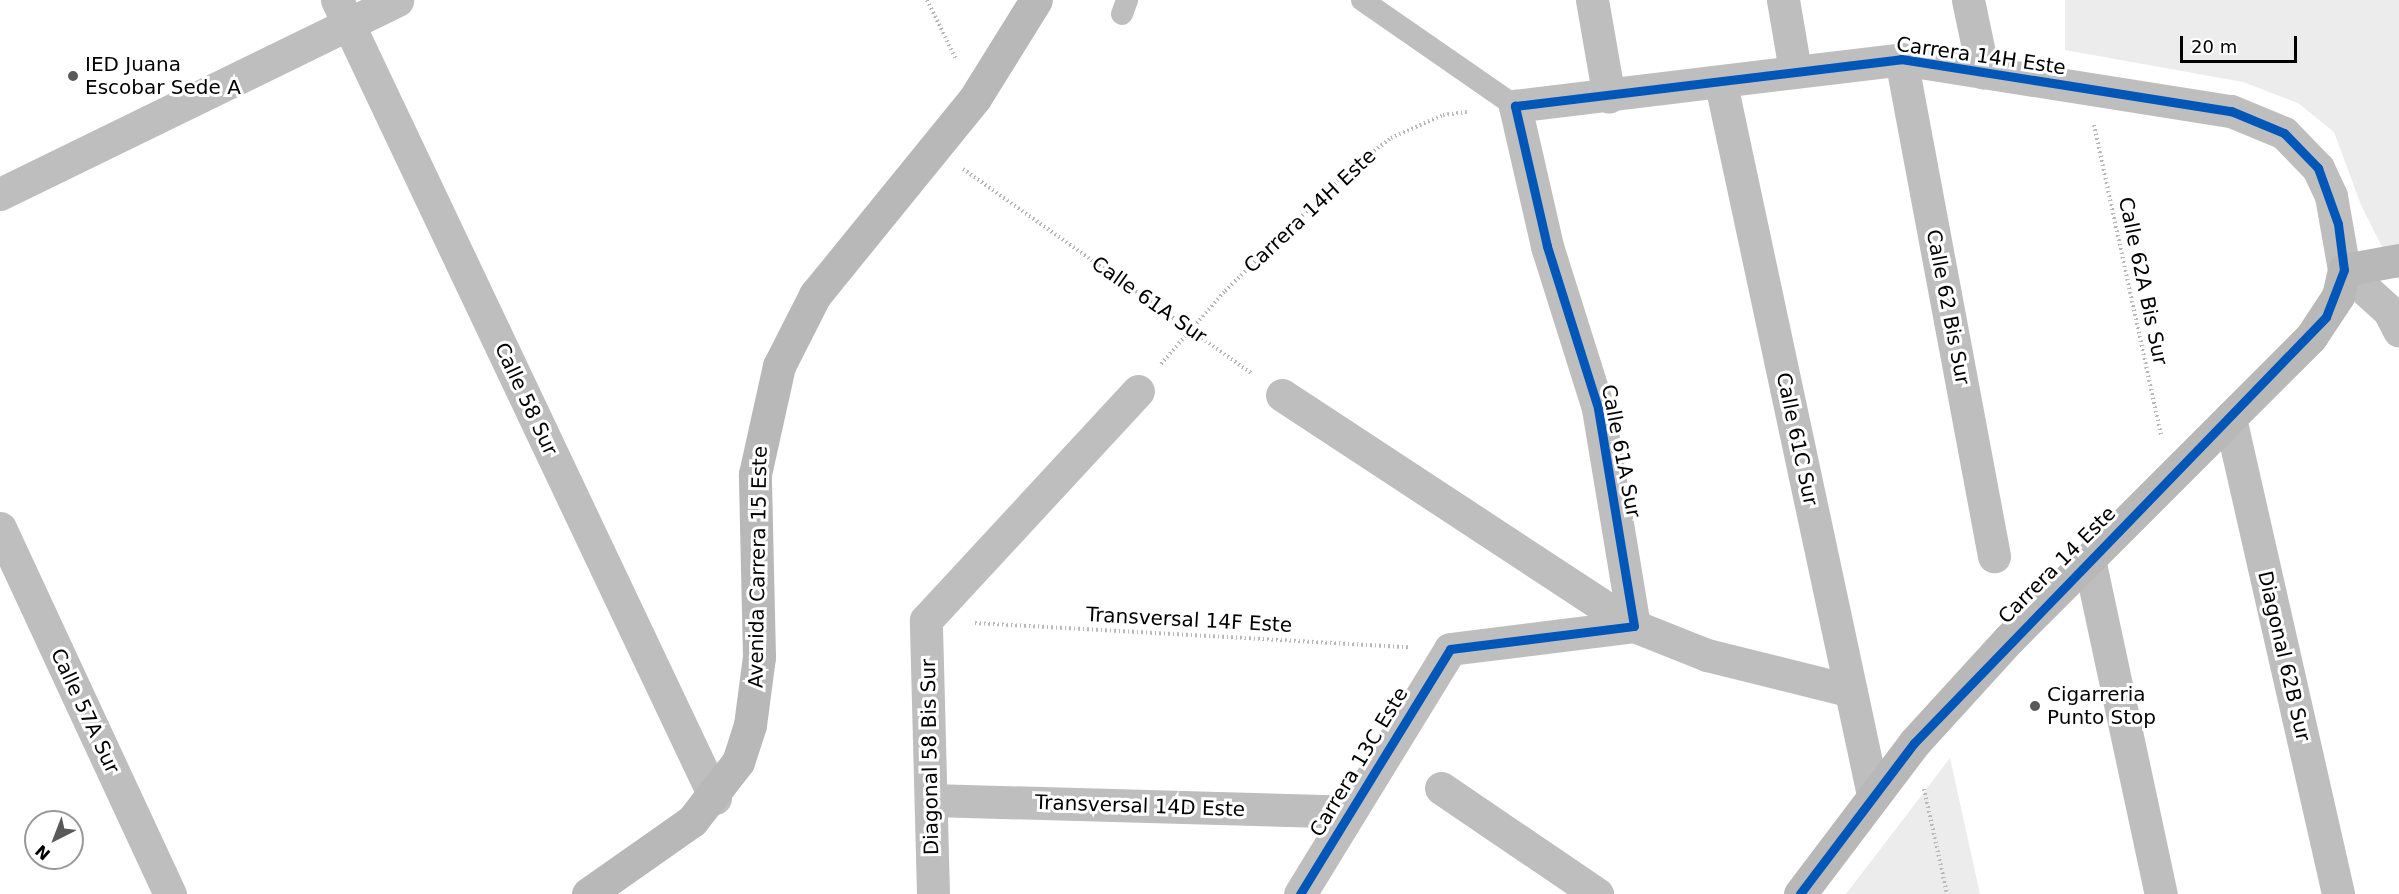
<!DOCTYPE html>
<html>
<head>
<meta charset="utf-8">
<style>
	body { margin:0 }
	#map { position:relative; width:2399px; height:894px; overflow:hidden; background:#fff; font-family:"DejaVu Sans",sans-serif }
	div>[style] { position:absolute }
	.green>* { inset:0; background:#ececec }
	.path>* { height:4px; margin-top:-2px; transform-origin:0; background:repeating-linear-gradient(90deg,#b9b9b9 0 1.5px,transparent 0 4.5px) }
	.lane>* { height:22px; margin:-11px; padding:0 11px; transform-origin:11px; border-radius:11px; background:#bebebe }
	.street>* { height:33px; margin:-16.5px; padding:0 16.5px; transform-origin:16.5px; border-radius:16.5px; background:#bebebe }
	.secondary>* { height:33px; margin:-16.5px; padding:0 16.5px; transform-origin:16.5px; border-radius:16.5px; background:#b8b8b8 }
	.cycleway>* { height:9px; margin:-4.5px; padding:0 4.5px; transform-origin:4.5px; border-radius:4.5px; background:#0057b8 }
	.dots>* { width:16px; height:16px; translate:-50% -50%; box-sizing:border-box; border:3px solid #fff; border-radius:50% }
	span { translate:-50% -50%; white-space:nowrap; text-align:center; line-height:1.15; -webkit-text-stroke:6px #fff; paint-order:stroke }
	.street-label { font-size:20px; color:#000 }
	.poi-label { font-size:20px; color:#000 }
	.left { translate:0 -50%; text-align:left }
	.north { position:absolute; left:24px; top:810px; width:60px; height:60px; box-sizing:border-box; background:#fff; border:2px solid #999; border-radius:50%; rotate:222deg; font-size:16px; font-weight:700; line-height:24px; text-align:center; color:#000 }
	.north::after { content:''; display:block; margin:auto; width:21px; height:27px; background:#595959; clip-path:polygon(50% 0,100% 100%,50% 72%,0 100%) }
	.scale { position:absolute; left:2180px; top:36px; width:117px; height:27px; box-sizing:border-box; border:3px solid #000; border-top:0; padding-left:8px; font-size:18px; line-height:21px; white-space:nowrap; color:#000; -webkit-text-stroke:4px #fff; paint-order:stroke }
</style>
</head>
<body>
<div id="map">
	<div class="green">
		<i style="clip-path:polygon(2065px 0,2399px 0,2399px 281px,2361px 205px,2334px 132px,2298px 103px,2243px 82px,2065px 50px)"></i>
		<i style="clip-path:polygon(1950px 758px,1980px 894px,1846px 894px)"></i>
	</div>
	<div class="path">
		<i style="left:927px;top:0;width:66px;rotate:63.8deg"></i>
		<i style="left:2094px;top:125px;width:317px;rotate:77.8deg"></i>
		<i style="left:963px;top:169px;width:355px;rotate:35.3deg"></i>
		<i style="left:1161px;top:364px;width:97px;rotate:-48.8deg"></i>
		<i style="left:1225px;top:291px;width:173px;rotate:-44.3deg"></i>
		<i style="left:1349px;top:170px;width:53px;rotate:-37.3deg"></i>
		<i style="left:1391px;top:138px;width:57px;rotate:-23.9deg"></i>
		<i style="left:1443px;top:115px;width:24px;rotate:-7deg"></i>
		<i style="left:975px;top:623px;width:434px;rotate:3.2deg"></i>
		<i style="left:1924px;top:789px;width:107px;rotate:77.6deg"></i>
	</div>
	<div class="lane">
		<i style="left:1362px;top:0;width:186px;rotate:34.7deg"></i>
		<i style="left:1122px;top:14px;width:15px;rotate:-70deg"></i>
	</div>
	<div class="street">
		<i style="left:337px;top:0;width:883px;rotate:64.65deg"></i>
		<i style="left:1592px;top:0;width:98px;rotate:80.1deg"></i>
		<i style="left:1783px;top:0;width:71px;rotate:80.3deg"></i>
		<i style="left:1968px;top:0;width:74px;rotate:78.2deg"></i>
		<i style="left:1901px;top:59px;width:506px;rotate:79.4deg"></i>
		<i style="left:1721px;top:84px;width:727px;rotate:77.93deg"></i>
		<i style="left:0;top:194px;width:442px;rotate:-26deg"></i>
		<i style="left:1282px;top:395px;width:421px;rotate:33.3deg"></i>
		<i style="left:1634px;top:626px;width:79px;rotate:21.7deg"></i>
		<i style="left:1707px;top:655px;width:148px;rotate:14deg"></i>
		<i style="left:2230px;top:418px;width:488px;rotate:77.2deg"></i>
		<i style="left:0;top:528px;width:404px;rotate:65.1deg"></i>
		<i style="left:2089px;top:559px;width:343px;rotate:77.9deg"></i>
		<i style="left:1441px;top:788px;width:189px;rotate:34.2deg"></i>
		<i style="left:931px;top:800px;width:419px;rotate:1.6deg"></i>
		<i style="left:933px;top:894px;width:274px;rotate:-91.5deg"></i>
		<i style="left:926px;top:620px;width:312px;rotate:-47.2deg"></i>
		<i style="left:1300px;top:894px;width:287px;rotate:-58.5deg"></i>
		<i style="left:1450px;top:649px;width:185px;rotate:-7.1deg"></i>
		<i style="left:1634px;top:626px;width:221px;rotate:-99.4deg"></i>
		<i style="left:1598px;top:408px;width:170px;rotate:-107.5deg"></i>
		<i style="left:1547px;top:246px;width:144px;rotate:-102.9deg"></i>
		<i style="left:1515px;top:106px;width:389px;rotate:-6.9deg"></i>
		<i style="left:1901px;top:59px;width:334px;rotate:9deg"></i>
		<i style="left:2231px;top:111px;width:57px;rotate:22.5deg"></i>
		<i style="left:2284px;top:133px;width:49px;rotate:45.8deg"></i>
		<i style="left:2318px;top:168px;width:31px;rotate:65deg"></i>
		<i style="left:2331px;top:196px;width:75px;rotate:80deg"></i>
		<i style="left:2344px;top:270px;width:61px;rotate:42.3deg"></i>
		<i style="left:2389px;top:311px;width:22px;rotate:63deg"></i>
	</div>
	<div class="secondary">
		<i style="left:588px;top:894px;width:127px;rotate:-35.1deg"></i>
		<i style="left:692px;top:821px;width:75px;rotate:-52.1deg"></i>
		<i style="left:738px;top:762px;width:39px;rotate:-72deg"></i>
		<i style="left:750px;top:725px;width:69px;rotate:-82.5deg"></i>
		<i style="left:759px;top:657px;width:183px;rotate:-91.3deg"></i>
		<i style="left:755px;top:474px;width:111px;rotate:-77.5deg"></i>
		<i style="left:779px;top:366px;width:80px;rotate:-63.1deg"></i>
		<i style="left:815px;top:295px;width:254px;rotate:-50.9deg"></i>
		<i style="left:975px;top:98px;width:115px;rotate:-58.1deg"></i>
		<i style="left:1800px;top:894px;width:189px;rotate:-52.9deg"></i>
		<i style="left:1914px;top:743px;width:142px;rotate:-47.6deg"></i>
		<i style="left:2010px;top:638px;width:426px;rotate:-45deg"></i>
		<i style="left:2311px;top:337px;width:49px;rotate:-56.6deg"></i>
		<i style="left:2338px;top:296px;width:27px;rotate:-77deg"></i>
		<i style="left:2344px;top:270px;width:56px;rotate:-10.3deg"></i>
	</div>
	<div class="cycleway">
		<i style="left:1300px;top:894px;width:287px;rotate:-58.5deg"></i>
		<i style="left:1450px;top:649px;width:185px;rotate:-7.1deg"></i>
		<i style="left:1634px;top:626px;width:221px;rotate:-99.4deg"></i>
		<i style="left:1598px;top:408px;width:170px;rotate:-107.5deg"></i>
		<i style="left:1547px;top:246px;width:144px;rotate:-102.9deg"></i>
		<i style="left:1515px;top:106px;width:389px;rotate:-6.9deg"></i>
		<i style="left:1901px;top:59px;width:334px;rotate:9deg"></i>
		<i style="left:2231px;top:111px;width:57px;rotate:22.5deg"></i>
		<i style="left:2284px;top:133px;width:49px;rotate:45.8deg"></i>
		<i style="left:2318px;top:168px;width:59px;rotate:70.3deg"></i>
		<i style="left:2338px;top:224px;width:46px;rotate:82.6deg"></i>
		<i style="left:2344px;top:270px;width:50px;rotate:111deg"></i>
		<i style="left:2326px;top:317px;width:593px;rotate:134.04deg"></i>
		<i style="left:1914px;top:743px;width:189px;rotate:127.1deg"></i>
	</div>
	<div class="dots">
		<i style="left:73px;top:76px;background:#595959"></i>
		<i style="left:2035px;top:706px;background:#595959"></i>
	</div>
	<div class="street-label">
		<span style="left:1981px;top:56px;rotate:8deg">Carrera 14H Este</span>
		<span style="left:1310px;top:211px;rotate:-43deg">Carrera 14H Este</span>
		<span style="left:2143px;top:281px;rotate:78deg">Calle 62A Bis Sur</span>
		<span style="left:1149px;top:300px;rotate:35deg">Calle 61A Sur</span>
		<span style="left:1948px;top:307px;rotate:79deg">Calle 62 Bis Sur</span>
		<span style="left:526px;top:399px;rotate:65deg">Calle 58 Sur</span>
		<span style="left:1797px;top:439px;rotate:78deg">Calle 61C Sur</span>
		<span style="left:1621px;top:451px;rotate:79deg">Calle 61A Sur</span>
		<span style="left:2057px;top:565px;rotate:-45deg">Carrera 14 Este</span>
		<span style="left:758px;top:567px;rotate:-89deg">Avenida Carrera 15 Este</span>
		<span style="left:1189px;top:620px;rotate:3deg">Transversal 14F Este</span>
		<span style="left:2284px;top:656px;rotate:77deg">Diagonal 62B Sur</span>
		<span style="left:85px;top:711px;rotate:65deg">Calle 57A Sur</span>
		<span style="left:930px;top:757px;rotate:-91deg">Diagonal 58 Bis Sur</span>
		<span style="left:1359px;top:762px;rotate:-59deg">Carrera 13C Este</span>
		<span style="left:1140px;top:806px;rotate:2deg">Transversal 14D Este</span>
	</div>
	<div class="poi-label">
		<span class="left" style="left:85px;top:76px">IED Juana<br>Escobar Sede A</span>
		<span class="left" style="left:2047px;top:706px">Cigarreria<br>Punto Stop</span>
	</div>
	<div class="north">N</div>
	<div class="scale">20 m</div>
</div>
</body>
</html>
